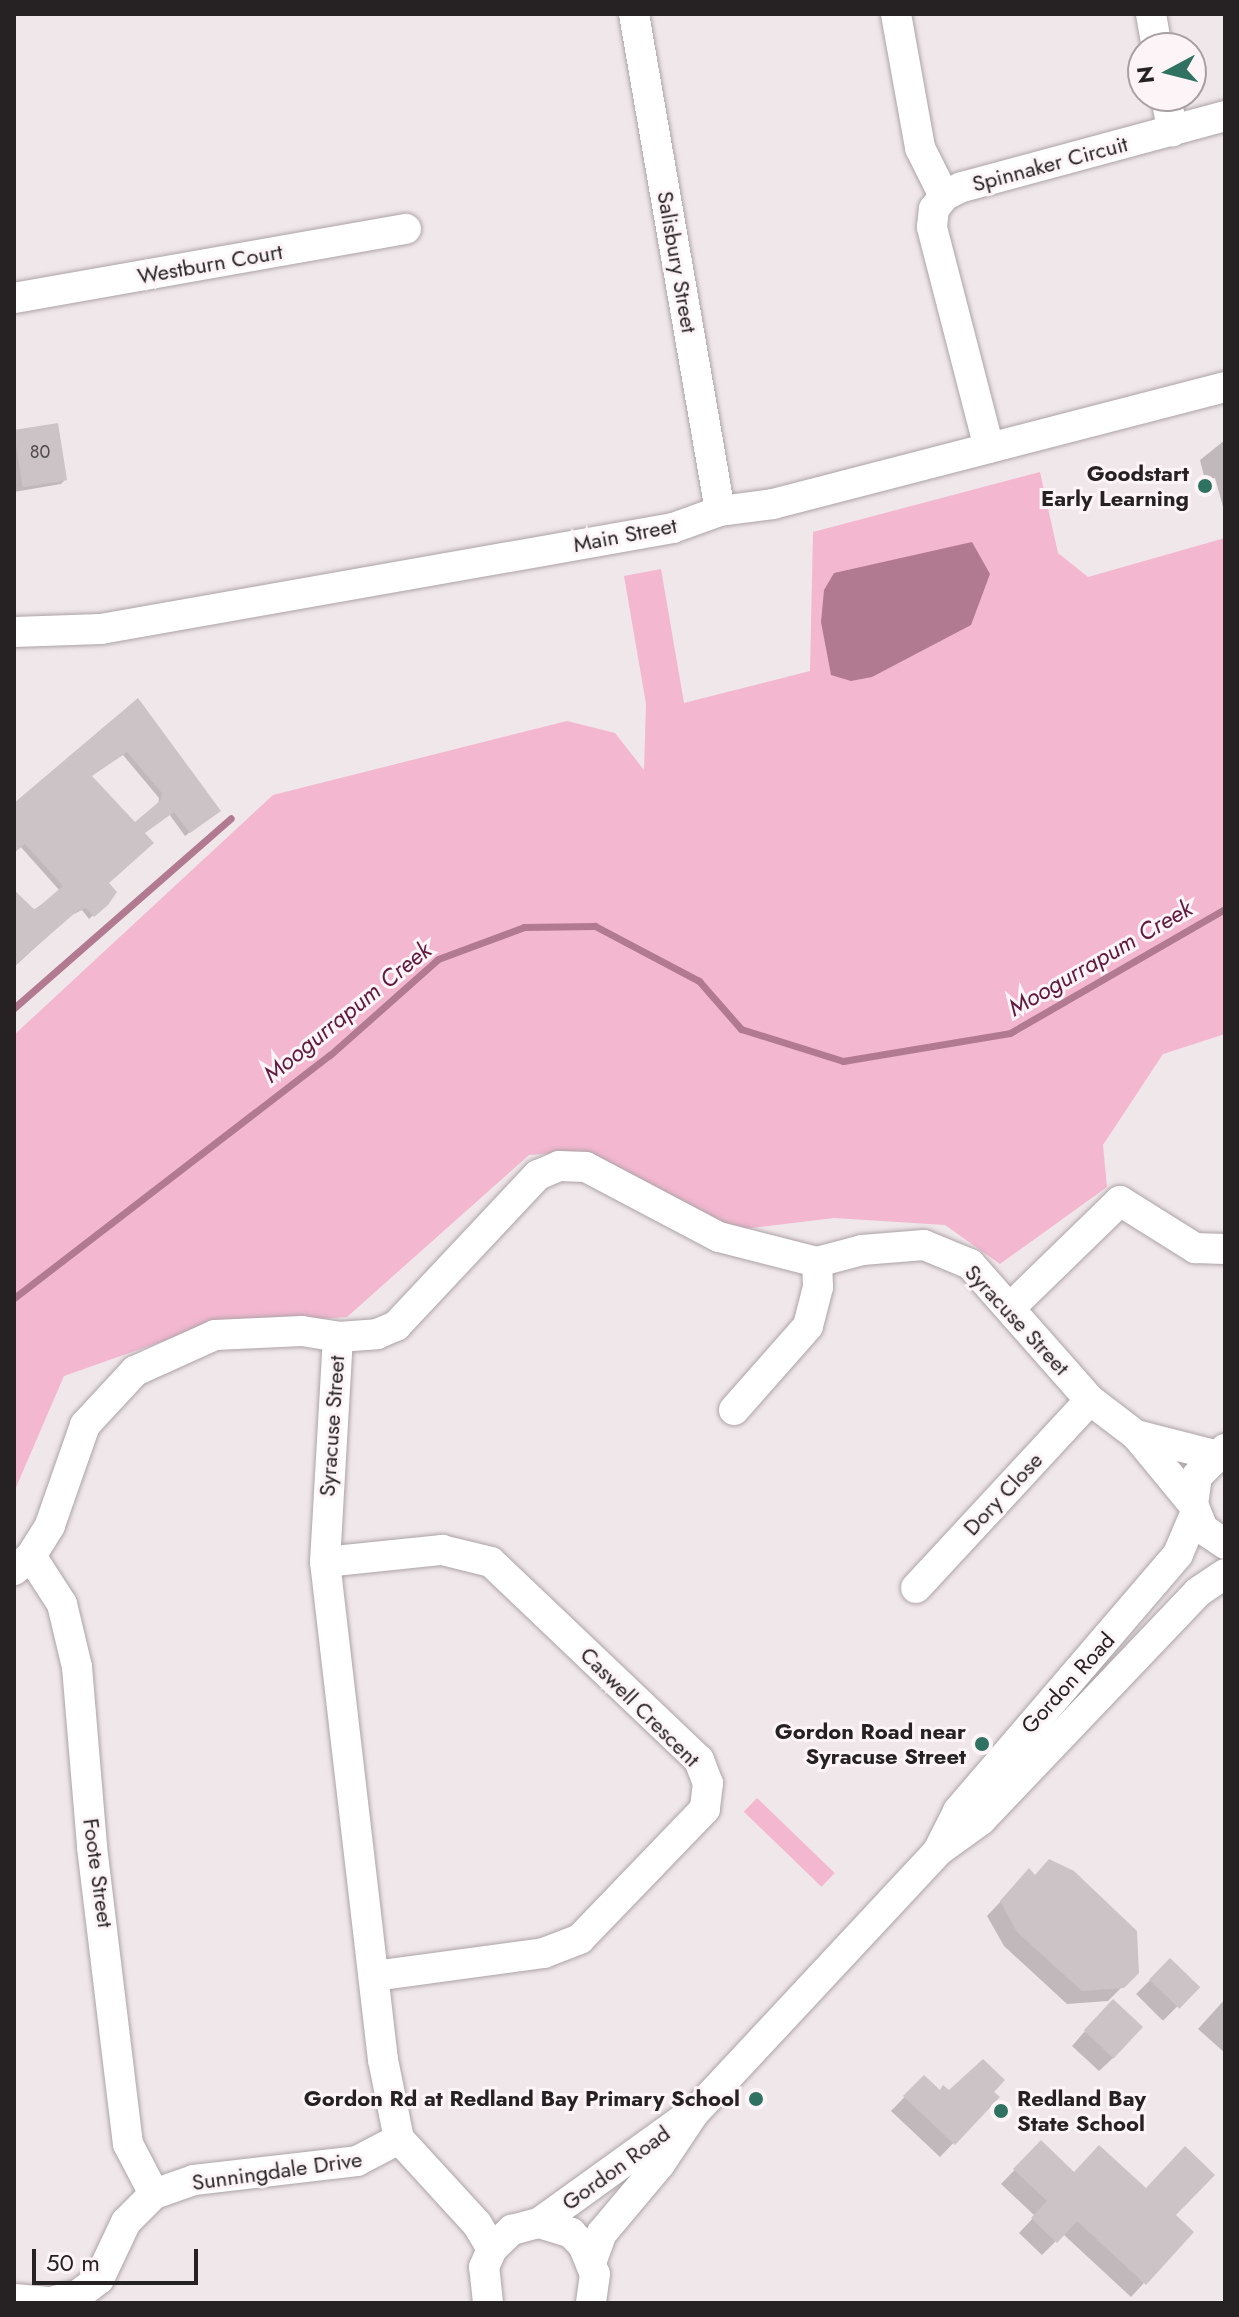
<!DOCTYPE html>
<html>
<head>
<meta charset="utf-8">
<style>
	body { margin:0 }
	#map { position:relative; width:1239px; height:2317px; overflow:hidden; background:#f0e7ea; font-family:Jost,sans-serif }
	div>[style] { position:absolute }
	.green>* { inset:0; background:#f3b7d0; transform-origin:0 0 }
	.water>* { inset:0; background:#b27a91 }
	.shadow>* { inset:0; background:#0003; transform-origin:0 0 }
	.stream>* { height:7px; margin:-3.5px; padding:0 3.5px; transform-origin:3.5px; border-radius:3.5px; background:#b27a91 }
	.building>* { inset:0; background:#ccc3c6; transform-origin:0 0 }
	.roads { filter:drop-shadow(0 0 2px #aca3a6) drop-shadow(0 0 2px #aca3a6) }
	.minor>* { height:30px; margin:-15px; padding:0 15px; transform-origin:15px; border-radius:15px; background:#fff }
	.dots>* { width:22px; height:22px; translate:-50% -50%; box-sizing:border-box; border:4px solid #fdf4f8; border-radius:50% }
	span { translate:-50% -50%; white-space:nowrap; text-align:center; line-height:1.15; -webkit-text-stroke:6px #fdf4f8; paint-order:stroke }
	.number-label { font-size:18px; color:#504a4c }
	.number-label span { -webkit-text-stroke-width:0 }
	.street-label { font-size:22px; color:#262224 }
	.poi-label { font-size:22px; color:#262224; font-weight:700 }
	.right { translate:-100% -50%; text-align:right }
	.left { translate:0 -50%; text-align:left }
	.water-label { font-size:24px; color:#5f1a3e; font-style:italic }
	.frame { position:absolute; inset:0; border:16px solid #262224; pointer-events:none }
	.north { position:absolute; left:1127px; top:32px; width:80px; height:80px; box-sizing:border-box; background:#fdf4f8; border:2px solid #a7a0a3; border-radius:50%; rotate:263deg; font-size:22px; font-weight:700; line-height:32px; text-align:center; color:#262224 }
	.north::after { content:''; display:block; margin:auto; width:28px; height:36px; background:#307262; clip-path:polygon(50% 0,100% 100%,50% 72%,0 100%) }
	.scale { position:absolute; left:32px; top:2249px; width:166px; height:36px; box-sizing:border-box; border:4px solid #262224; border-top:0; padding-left:10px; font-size:24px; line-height:28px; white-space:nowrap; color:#262224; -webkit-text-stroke:6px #fdf4f8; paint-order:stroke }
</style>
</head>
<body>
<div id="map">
	<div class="green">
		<i style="clip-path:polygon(1040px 472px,1058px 553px,1088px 577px,1225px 538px,1225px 1034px,1163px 1054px,1103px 1145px,1107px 1187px,1000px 1264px,945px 1225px,834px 1218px,726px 1231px,584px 1151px,529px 1155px,347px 1317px,200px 1328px,64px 1376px,14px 1492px,14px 1035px,273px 795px,567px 721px,615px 733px,644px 770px,646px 704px,624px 576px,661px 569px,684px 703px,810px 671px,813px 532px)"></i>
		<i style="left:757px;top:1798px;width:108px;height:19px;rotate:44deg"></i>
	</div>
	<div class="water">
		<i style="clip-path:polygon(972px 542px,990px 574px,971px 625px,872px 677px,851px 681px,831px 675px,821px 622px,824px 590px,834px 573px)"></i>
	</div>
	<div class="shadow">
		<i style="clip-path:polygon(15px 432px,65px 480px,61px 484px,14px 492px)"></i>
		<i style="clip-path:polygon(1225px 440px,1225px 514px,1215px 478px,1205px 480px,1200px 460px)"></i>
		<i style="clip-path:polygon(evenodd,138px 701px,214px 814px,185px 836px,169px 814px,143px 833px,107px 883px,106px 904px,89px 919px,82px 910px,70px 916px,14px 967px,14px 889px,31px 912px,60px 891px,20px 846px,14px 851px,14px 809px,138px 701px,123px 755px,159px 798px,158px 806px,135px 825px,90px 776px,123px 755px)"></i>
		<i style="clip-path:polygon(1016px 1885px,1137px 1972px,1108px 2001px,1067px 2004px,1004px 1946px,987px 1916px)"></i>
		<i style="left:1170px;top:1960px;width:38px;height:48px;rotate:45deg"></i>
		<i style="clip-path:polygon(1225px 1999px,1225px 2053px,1198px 2029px)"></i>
		<i style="clip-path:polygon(1099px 2015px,1113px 2058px,1099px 2071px,1072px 2046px)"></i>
		<i style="clip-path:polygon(924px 2077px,939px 2092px,991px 2092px,997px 2097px,940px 2157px,891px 2111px)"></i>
		<i style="clip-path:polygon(1041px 2143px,1074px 2174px,1173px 2216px,1191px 2232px,1131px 2297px,1063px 2234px,1042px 2255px,1019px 2233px,1035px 2216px,1001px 2184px)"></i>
	</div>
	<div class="stream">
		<i style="left:14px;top:1008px;width:288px;rotate:-41.2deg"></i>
		<i style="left:14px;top:1298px;width:399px;rotate:-37.6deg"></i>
		<i style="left:330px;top:1055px;width:144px;rotate:-41.6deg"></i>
		<i style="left:438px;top:959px;width:92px;rotate:-20.4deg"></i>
		<i style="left:524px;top:927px;width:71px;rotate:-0.8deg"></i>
		<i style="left:595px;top:926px;width:118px;rotate:27.9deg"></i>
		<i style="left:699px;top:981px;width:64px;rotate:48.8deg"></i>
		<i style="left:741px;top:1029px;width:107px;rotate:17.4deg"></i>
		<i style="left:843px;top:1061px;width:169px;rotate:-9.5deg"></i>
		<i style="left:1010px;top:1033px;width:248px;rotate:-30deg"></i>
	</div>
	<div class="building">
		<i style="left:58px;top:423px;width:58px;height:45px;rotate:81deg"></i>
		<i style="clip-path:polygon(evenodd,138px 698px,221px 811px,190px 833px,174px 812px,145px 833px,154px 843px,109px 883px,117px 892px,108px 905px,94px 917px,86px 908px,76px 912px,14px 966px,14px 890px,35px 910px,63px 886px,25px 844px,14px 853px,14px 803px,138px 698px,127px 752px,162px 793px,161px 800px,135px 822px,92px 776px,127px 752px)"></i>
		<i style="clip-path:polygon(1049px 1859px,1074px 1871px,1137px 1931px,1139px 1973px,1124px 1988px,1082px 1991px,1017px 1932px,1000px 1901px,1029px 1868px,1035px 1875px)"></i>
		<i style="left:1170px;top:1958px;width:42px;height:30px;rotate:44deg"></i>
		<i style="left:1113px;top:1999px;width:41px;height:43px;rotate:43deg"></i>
		<i style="clip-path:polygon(983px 2059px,1005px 2080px,994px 2092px,1000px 2097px,955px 2145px,903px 2096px,924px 2075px,940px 2090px,943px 2085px,949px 2090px)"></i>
		<i style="clip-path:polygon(1041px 2140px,1074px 2172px,1099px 2145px,1146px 2188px,1185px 2146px,1215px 2175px,1176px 2215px,1194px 2232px,1146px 2285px,1077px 2221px,1057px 2243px,1031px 2218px,1047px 2201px,1013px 2169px)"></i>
	</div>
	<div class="roads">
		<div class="minor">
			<i style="left:634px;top:14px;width:504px;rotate:80.18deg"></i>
			<i style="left:896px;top:14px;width:136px;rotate:79.8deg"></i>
			<i style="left:920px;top:148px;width:54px;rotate:63.4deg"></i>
			<i style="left:1151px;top:14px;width:35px;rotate:80deg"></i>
			<i style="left:1166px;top:96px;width:36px;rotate:80deg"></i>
			<i style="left:14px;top:298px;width:398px;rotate:-10deg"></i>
			<i style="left:989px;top:448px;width:228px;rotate:-104.5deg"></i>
			<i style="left:932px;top:227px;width:18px;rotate:-84deg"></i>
			<i style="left:934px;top:209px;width:16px;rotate:-52deg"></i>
			<i style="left:944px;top:196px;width:20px;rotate:-27deg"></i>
			<i style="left:962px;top:187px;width:272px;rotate:-15.1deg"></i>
			<i style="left:14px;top:632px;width:87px;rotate:-2deg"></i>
			<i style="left:101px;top:629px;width:581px;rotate:-10.01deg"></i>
			<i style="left:673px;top:528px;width:50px;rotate:-19.9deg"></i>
			<i style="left:720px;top:511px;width:53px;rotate:-7.5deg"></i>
			<i style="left:773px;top:504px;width:467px;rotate:-14.5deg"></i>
			<i style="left:1011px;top:1307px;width:152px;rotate:-44.2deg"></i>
			<i style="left:1120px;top:1201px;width:89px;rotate:32.1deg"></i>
			<i style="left:1195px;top:1248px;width:30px;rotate:2deg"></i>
			<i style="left:734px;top:1410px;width:112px;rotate:-48.6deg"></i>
			<i style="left:808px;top:1326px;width:40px;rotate:-75.6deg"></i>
			<i style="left:818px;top:1287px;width:25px;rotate:-92deg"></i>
			<i style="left:1136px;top:1435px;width:89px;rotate:50.4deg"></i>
			<i style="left:1225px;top:1449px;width:39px;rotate:136deg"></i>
			<i style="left:1197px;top:1476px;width:28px;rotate:98deg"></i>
			<i style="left:1193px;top:1504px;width:27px;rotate:68deg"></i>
			<i style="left:1203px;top:1529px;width:27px;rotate:34deg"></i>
			<i style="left:31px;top:1556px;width:57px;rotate:57.1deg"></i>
			<i style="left:62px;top:1604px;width:65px;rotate:76.6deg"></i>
			<i style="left:77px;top:1667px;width:181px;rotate:85.2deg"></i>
			<i style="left:92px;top:1847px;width:299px;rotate:83.1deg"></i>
			<i style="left:128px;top:2144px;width:56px;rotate:62.5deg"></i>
			<i style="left:325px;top:1562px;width:118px;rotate:-5.9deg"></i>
			<i style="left:442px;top:1550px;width:50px;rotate:13.8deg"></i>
			<i style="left:491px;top:1562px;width:287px;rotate:43.6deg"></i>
			<i style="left:699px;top:1760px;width:25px;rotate:69deg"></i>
			<i style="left:708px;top:1783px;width:26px;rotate:97deg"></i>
			<i style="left:705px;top:1809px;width:180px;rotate:133.9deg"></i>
			<i style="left:580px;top:1939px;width:39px;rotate:159deg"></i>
			<i style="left:544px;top:1953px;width:172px;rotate:172.3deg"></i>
			<i style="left:14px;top:1570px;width:22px;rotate:-39deg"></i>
			<i style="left:31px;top:1556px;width:36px;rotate:-58deg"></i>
			<i style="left:50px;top:1525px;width:106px;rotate:-70.7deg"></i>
			<i style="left:85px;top:1425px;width:74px;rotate:-47.2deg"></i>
			<i style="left:135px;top:1371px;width:88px;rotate:-24.2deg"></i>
			<i style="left:215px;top:1335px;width:87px;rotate:-2.6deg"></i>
			<i style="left:302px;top:1331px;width:36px;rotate:9deg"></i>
			<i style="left:916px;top:1588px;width:256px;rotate:-47.2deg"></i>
			<i style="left:941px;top:1845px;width:38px;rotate:-63deg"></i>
			<i style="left:958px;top:1811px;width:338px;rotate:-49.4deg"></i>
			<i style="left:1178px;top:1554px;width:43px;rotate:-67deg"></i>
			<i style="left:539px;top:2223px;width:178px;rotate:-35.8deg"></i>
			<i style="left:492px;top:2249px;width:29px;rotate:-121deg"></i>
			<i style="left:477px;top:2224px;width:115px;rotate:-132.5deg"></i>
			<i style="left:399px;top:2139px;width:81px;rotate:-101.4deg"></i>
			<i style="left:383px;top:2060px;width:501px;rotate:-96.64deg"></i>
			<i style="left:325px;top:1562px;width:225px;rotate:-86.7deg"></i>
			<i style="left:338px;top:1337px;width:39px;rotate:-4deg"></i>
			<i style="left:377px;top:1334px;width:21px;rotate:-23deg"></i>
			<i style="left:396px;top:1326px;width:207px;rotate:-46.8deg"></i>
			<i style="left:538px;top:1175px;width:23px;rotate:-23deg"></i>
			<i style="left:559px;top:1166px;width:27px;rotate:2deg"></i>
			<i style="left:586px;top:1167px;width:150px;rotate:27.8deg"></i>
			<i style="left:719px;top:1237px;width:101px;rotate:14.3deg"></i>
			<i style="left:817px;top:1262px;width:47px;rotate:-14.9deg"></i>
			<i style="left:862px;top:1250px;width:62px;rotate:-4.6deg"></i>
			<i style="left:924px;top:1245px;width:50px;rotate:22.4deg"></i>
			<i style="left:970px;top:1264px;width:181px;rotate:48.6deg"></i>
			<i style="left:1090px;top:1400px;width:58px;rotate:37.3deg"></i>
			<i style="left:1136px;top:1435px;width:81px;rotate:14.4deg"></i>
			<i style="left:592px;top:2260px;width:29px;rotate:-70deg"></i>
			<i style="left:602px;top:2233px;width:90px;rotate:-50deg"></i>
			<i style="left:660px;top:2164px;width:61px;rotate:-56.3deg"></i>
			<i style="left:694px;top:2113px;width:358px;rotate:-47deg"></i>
			<i style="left:938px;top:1851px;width:53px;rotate:-35.8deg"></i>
			<i style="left:981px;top:1820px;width:315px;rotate:-46.4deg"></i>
			<i style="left:1198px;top:1592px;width:32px;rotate:-34deg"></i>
			<i style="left:14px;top:2299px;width:37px;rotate:5deg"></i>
			<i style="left:51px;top:2302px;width:28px;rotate:-15deg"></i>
			<i style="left:78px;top:2295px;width:26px;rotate:-37deg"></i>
			<i style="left:99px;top:2279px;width:63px;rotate:-64.7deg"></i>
			<i style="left:126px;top:2222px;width:40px;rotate:-45deg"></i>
			<i style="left:154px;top:2194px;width:42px;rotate:-19.3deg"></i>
			<i style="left:194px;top:2180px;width:164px;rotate:-6.6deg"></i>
			<i style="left:357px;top:2161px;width:47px;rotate:-27.6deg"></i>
			<i style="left:488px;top:2303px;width:36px;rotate:-96deg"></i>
			<i style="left:484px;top:2267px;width:20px;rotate:-66deg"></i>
			<i style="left:492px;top:2249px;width:28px;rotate:-44deg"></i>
			<i style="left:512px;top:2230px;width:28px;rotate:-15deg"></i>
			<i style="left:539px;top:2223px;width:34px;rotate:17deg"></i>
			<i style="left:571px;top:2233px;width:17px;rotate:45deg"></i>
			<i style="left:583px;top:2245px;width:31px;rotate:68deg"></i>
			<i style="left:595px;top:2274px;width:29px;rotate:98deg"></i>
		</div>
	</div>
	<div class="dots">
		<i style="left:1205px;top:486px;background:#307262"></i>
		<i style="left:982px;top:1744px;background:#307262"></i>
		<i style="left:756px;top:2099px;background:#307262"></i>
		<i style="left:1001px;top:2111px;background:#307262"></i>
	</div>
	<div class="number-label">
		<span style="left:40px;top:452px">80</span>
	</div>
	<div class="street-label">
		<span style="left:1050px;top:164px;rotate:-15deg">Spinnaker Circuit</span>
		<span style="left:677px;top:262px;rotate:80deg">Salisbury Street</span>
		<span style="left:210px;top:264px;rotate:-10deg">Westburn Court</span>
		<span style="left:625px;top:535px;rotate:-11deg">Main Street</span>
		<span style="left:1017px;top:1320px;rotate:47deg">Syracuse Street</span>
		<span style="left:332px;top:1426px;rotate:-86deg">Syracuse Street</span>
		<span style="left:1003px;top:1494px;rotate:-47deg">Dory Close</span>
		<span style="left:1068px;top:1683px;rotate:-48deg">Gordon Road</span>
		<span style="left:640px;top:1707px;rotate:45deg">Caswell Crescent</span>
		<span style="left:98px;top:1873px;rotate:82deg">Foote Street</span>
		<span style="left:616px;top:2168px;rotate:-36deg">Gordon Road</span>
		<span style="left:277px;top:2171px;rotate:-8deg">Sunningdale Drive</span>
	</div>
	<div class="poi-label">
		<span class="right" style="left:1189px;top:486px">Goodstart<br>Early Learning</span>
		<span class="right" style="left:966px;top:1744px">Gordon Road near<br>Syracuse Street</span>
		<span class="left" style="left:1017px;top:2111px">Redland Bay<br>State School</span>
		<span class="right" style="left:740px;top:2099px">Gordon Rd at Redland Bay Primary School</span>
	</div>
	<div class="water-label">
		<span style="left:1100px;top:958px;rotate:-30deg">Moogurrapum Creek</span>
		<span style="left:347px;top:1012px;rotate:-39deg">Moogurrapum Creek</span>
	</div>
	<div class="frame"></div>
	<div class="north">N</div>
	<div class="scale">50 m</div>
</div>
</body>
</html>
